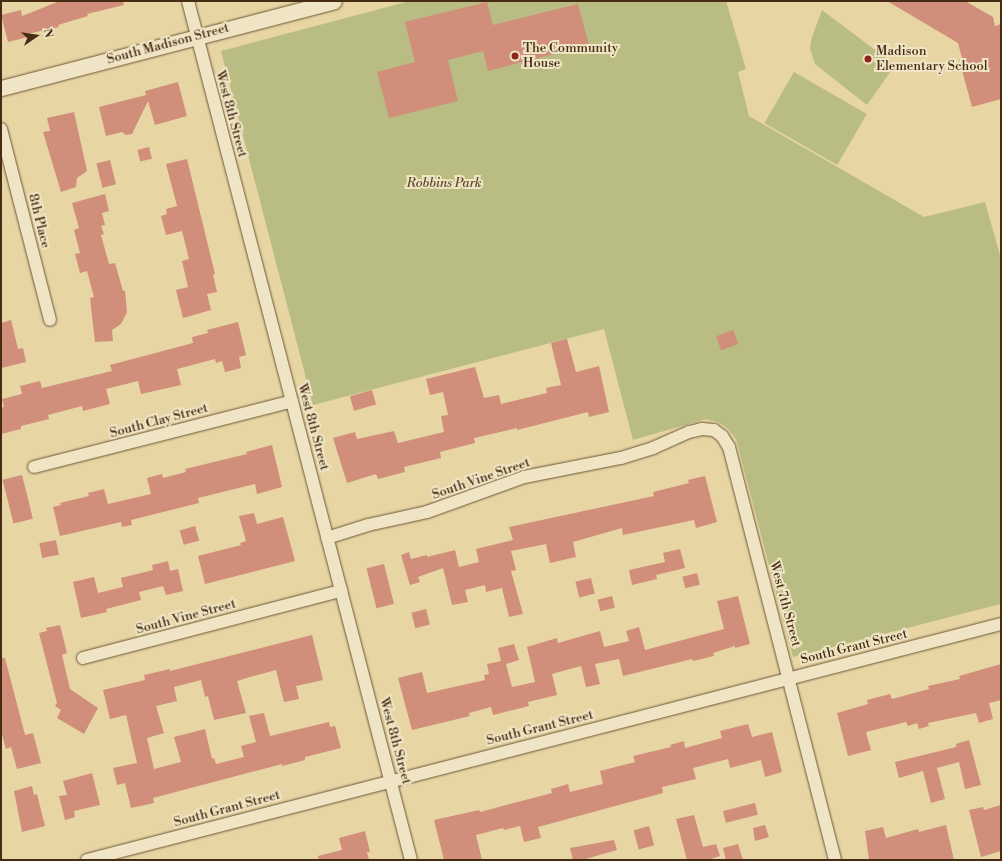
<!DOCTYPE html>
<html>
<head>
<meta charset="utf-8">
<style>
	body { margin:0 }
	#map { position:relative; width:1002px; height:861px; overflow:hidden; background:#e7d5a4; font-family:"Libre Bodoni",serif }
	div>[style] { position:absolute }
	.green>* { inset:0; background:#b9bc83; transform-origin:0 0 }
	.building>* { inset:0; background:#d18e7b; transform-origin:0 0 }
	.roads { filter:drop-shadow(0 0 1px #6e5636) drop-shadow(0 0 1px #6e5636) }
	.minor>* { height:12px; margin:-6px; padding:0 6px; transform-origin:6px; border-radius:6px; background:#efe4c4 }
	.tertiary>* { height:15px; margin:-7.5px; padding:0 7.5px; transform-origin:7.5px; border-radius:7.5px; background:#efe4c4 }
	.dots>* { width:11px; height:11px; translate:-50% -50%; box-sizing:border-box; border:2px solid #efe4c4; border-radius:50% }
	span { translate:-50% -50%; white-space:nowrap; text-align:center; line-height:1.15; -webkit-text-stroke:4px #efe4c4; paint-order:stroke }
	.street-label { font-size:13px; color:#452c12 }
	.poi-label { font-size:13px; color:#452c12 }
	.left { translate:0 -50%; text-align:left }
	.park-label { font-size:13px; color:#5c4929; font-style:italic }
	.frame { position:absolute; inset:0; border:2px solid #452c12; pointer-events:none }
	.north { position:absolute; left:16px; top:16px; width:40px; height:40px; -webkit-text-stroke:3px #efe4c4; paint-order:stroke; rotate:77deg; font-size:11px; font-weight:700; line-height:16px; text-align:center; color:#452c12 }
	.north::after { content:''; display:block; margin:auto; width:14px; height:18px; background:#452c12; clip-path:polygon(50% 0,100% 100%,50% 72%,0 100%) }
</style>
</head>
<body>
<div id="map">
	<div class="green">
		<i style="clip-path:polygon(410px 1px,726px 1px,746px 69px,738px 72px,749px 116px,924px 217px,985px 202px,1001px 259px,1001px 604px,793px 657px,736px 439px,726px 427px,717px 422px,706px 419px,633px 440px,604px 329px,313px 405px,221px 51px)"></i>
		<i style="clip-path:polygon(822px 10px,895px 65px,867px 105px,815px 64px,810px 49px,811px 40px)"></i>
		<i style="left:794px;top:72px;width:84px;height:59px;rotate:30deg"></i>
	</div>
	<div class="building">
		<i style="clip-path:polygon(60px 1px,123px 1px,124px 5px,87px 14px,88px 16px,58px 25px,59px 27px,27px 34px,28px 37px,8px 42px,1px 15px,21px 10px,22px 16px)"></i>
		<i style="clip-path:polygon(887px 1px,965px 1px,993px 17px,995px 26px,1001px 24px,1001px 99px,972px 107px,959px 59px,962px 58px,958px 43px)"></i>
		<i style="clip-path:polygon(487px 2px,493px 25px,578px 4px,589px 45px,488px 71px,483px 51px,448px 60px,458px 101px,389px 118px,377px 72px,415px 62px,405px 22px)"></i>
		<i style="clip-path:polygon(178px 82px,187px 116px,155px 125px,148px 101px,132px 134px,126px 135px,122px 132px,106px 136px,99px 107px,146px 95px,145px 91px)"></i>
		<i style="clip-path:polygon(74px 112px,87px 171px,77px 178px,76px 187px,61px 192px,43px 132px,50px 131px,47px 118px)"></i>
		<i style="left:149px;top:147px;width:12px;height:12px;rotate:76deg"></i>
		<i style="clip-path:polygon(187px 159px,215px 274px,213px 275px,217px 292px,207px 294px,211px 310px,183px 318px,176px 290px,188px 287px,182px 261px,189px 259px,182px 231px,166px 235px,161px 216px,167px 214px,166px 209px,177px 206px,166px 164px)"></i>
		<i style="left:110px;top:160px;width:25px;height:14px;rotate:76deg"></i>
		<i style="clip-path:polygon(105px 194px,109px 211px,102px 213px,105px 225px,101px 226px,104px 234px,101px 235px,109px 264px,115px 263px,123px 291px,125px 291px,127px 312px,121px 324px,112px 330px,113px 341px,95px 342px,90px 298px,94px 297px,87px 271px,80px 273px,75px 254px,80px 253px,74px 230px,79px 228px,72px 203px)"></i>
		<i style="clip-path:polygon(11px 320px,18px 349px,23px 348px,26px 362px,1px 368px,1px 323px)"></i>
		<i style="clip-path:polygon(238px 322px,246px 355px,239px 357px,241px 368px,225px 372px,222px 361px,216px 363px,215px 359px,177px 369px,181px 385px,141px 394px,138px 381px,106px 389px,110px 404px,83px 411px,82px 406px,48px 415px,49px 419px,21px 426px,21px 429px,1px 434px,1px 408px,4px 407px,2px 399px,22px 394px,20px 386px,40px 381px,42px 388px,112px 371px,110px 365px,193px 343px,192px 337px,208px 333px,207px 330px)"></i>
		<i style="left:733px;top:330px;width:15px;height:18px;rotate:70deg"></i>
		<i style="clip-path:polygon(567px 339px,576px 372px,599px 366px,609px 412px,589px 417px,588px 412px,517px 430px,517px 428px,474px 438px,475px 443px,440px 452px,441px 458px,404px 467px,405px 472px,378px 479px,376px 474px,347px 483px,333px 438px,355px 432px,357px 439px,394px 431px,398px 443px,444px 432px,441px 416px,448px 415px,443px 392px,430px 395px,426px 379px,475px 367px,484px 398px,499px 395px,501px 404px,547px 393px,546px 388px,561px 385px,551px 343px)"></i>
		<i style="left:372px;top:390px;width:15px;height:23px;rotate:74deg"></i>
		<i style="clip-path:polygon(272px 445px,282px 487px,257px 494px,255px 484px,198px 498px,199px 503px,131px 520px,132px 525px,122px 527px,121px 522px,60px 536px,53px 507px,61px 505px,60px 503px,89px 496px,88px 493px,104px 489px,108px 504px,151px 494px,147px 478px,162px 474px,163px 478px,186px 472px,185px 469px,247px 454px,246px 452px)"></i>
		<i style="left:22px;top:475px;width:45px;height:20px;rotate:76deg"></i>
		<i style="clip-path:polygon(705px 476px,717px 522px,696px 528px,694px 520px,623px 535px,622px 528px,573px 542px,576px 557px,550px 563px,546px 544px,511px 551px,516px 570px,511px 571px,523px 614px,509px 617px,502px 588px,486px 592px,485px 585px,465px 590px,468px 602px,452px 605px,443px 568px,418px 577px,420px 582px,410px 585px,401px 555px,409px 552px,411px 559px,427px 555px,427px 557px,455px 550px,459px 567px,479px 562px,476px 549px,513px 540px,509px 527px,654px 496px,653px 492px,689px 483px,688px 480px)"></i>
		<i style="clip-path:polygon(254px 513px,257px 524px,283px 517px,295px 561px,205px 584px,198px 556px,241px 545px,240px 543px,246px 541px,239px 516px)"></i>
		<i style="left:195px;top:526px;width:15px;height:16px;rotate:74deg"></i>
		<i style="left:56px;top:540px;width:15px;height:17px;rotate:79deg"></i>
		<i style="clip-path:polygon(680px 549px,685px 568px,656px 575px,657px 579px,632px 585px,629px 570px,665px 562px,663px 553px)"></i>
		<i style="clip-path:polygon(168px 561px,170px 571px,178px 569px,183px 591px,166px 595px,163px 586px,139px 592px,141px 600px,106px 609px,107px 612px,81px 618px,73px 582px,94px 577px,98px 593px,123px 587px,121px 578px,153px 570px,152px 565px)"></i>
		<i style="left:384px;top:564px;width:41px;height:18px;rotate:76deg"></i>
		<i style="left:697px;top:573px;width:12px;height:15px;rotate:76deg"></i>
		<i style="left:591px;top:578px;width:16px;height:16px;rotate:76deg"></i>
		<i style="left:612px;top:596px;width:12px;height:15px;rotate:76deg"></i>
		<i style="clip-path:polygon(738px 596px,750px 644px,735px 648px,735px 646px,713px 653px,714px 656px,693px 661px,692px 659px,623px 676px,619px 659px,595px 664px,600px 684px,586px 687px,581px 666px,552px 674px,557px 695px,528px 702px,529px 706px,493px 715px,491px 707px,469px 713px,470px 716px,412px 730px,398px 678px,422px 672px,427px 693px,485px 680px,484px 675px,489px 674px,487px 664px,501px 661px,498px 648px,514px 644px,519px 660px,506px 664px,512px 687px,535px 682px,527px 647px,557px 638px,558px 643px,600px 631px,604px 647px,629px 641px,626px 631px,639px 627px,645px 650px,724px 629px,717px 601px)"></i>
		<i style="left:426px;top:609px;width:16px;height:15px;rotate:76deg"></i>
		<i style="clip-path:polygon(60px 625px,67px 653px,62px 655px,70px 689px,98px 708px,84px 734px,57px 718px,61px 710px,55px 706px,57px 703px,39px 633px,47px 631px,46px 628px)"></i>
		<i style="clip-path:polygon(312px 635px,323px 680px,296px 686px,299px 699px,284px 702px,276px 670px,250px 677px,237px 681px,246px 713px,214px 720px,208px 696px,205px 697px,201px 680px,174px 687px,177px 701px,156px 706px,164px 733px,147px 738px,154px 769px,181px 762px,174px 737px,205px 729px,212px 759px,214px 758px,216px 764px,244px 757px,241px 746px,256px 742px,249px 716px,264px 713px,270px 736px,329px 722px,330px 727px,335px 726px,341px 748px,305px 757px,305px 760px,282px 766px,282px 764px,153px 798px,154px 803px,131px 808px,125px 783px,117px 785px,113px 768px,137px 763px,126px 715px,110px 719px,103px 690px,145px 680px,144px 675px,170px 669px,170px 671px)"></i>
		<i style="clip-path:polygon(1px 658px,5px 658px,25px 735px,33px 733px,41px 763px,17px 769px,11px 747px,6px 749px,1px 731px)"></i>
		<i style="clip-path:polygon(1001px 664px,1001px 700px,989px 703px,993px 719px,979px 723px,976px 713px,928px 723px,929px 726px,919px 729px,917px 723px,908px 726px,906px 722px,866px 732px,871px 750px,848px 756px,837px 713px,868px 704px,867px 700px,890px 694px,892px 699px,929px 689px,928px 686px,960px 679px,959px 676px)"></i>
		<i style="clip-path:polygon(748px 724px,752px 737px,772px 732px,782px 772px,765px 777px,761px 760px,730px 768px,728px 759px,693px 768px,696px 779px,662px 787px,663px 793px,538px 827px,541px 838px,524px 842px,520px 826px,504px 830px,503px 828px,476px 835px,482px 860px,444px 860px,434px 820px,479px 810px,480px 812px,552px 793px,551px 789px,568px 784px,570px 792px,603px 784px,600px 771px,635px 762px,633px 756px,671px 747px,670px 745px,684px 741px,685px 748px,722px 738px,720px 731px)"></i>
		<i style="clip-path:polygon(969px 740px,981px 785px,965px 789px,959px 762px,937px 768px,945px 799px,931px 803px,923px 771px,899px 778px,895px 762px,956px 747px,956px 744px)"></i>
		<i style="clip-path:polygon(92px 773px,100px 805px,74px 811px,75px 817px,65px 820px,59px 796px,67px 795px,63px 781px)"></i>
		<i style="clip-path:polygon(32px 786px,34px 795px,37px 794px,45px 826px,22px 832px,14px 791px)"></i>
		<i style="left:755px;top:803px;width:12px;height:33px;rotate:76deg"></i>
		<i style="clip-path:polygon(1001px 805px,1001px 851px,981px 857px,969px 810px,983px 807px,984px 810px)"></i>
		<i style="clip-path:polygon(694px 815px,703px 847px,716px 844px,720px 856px,707px 860px,687px 860px,676px 819px)"></i>
		<i style="clip-path:polygon(765px 825px,769px 837px,755px 841px,753px 828px)"></i>
		<i style="clip-path:polygon(946px 825px,954px 860px,869px 860px,865px 831px,883px 827px,886px 838px,918px 829px,919px 832px)"></i>
		<i style="left:649px;top:826px;width:20px;height:16px;rotate:75deg"></i>
		<i style="clip-path:polygon(365px 831px,370px 852px,367px 852px,369px 860px,319px 860px,318px 856px,342px 850px,339px 838px)"></i>
		<i style="clip-path:polygon(614px 840px,617px 850px,582px 860px,573px 860px,570px 848px)"></i>
		<i style="clip-path:polygon(738px 844px,743px 860px,726px 860px,723px 848px)"></i>
	</div>
	<div class="roads">
		<div class="minor">
			<i style="left:188px;top:1px;width:887px;rotate:75.45deg"></i>
			<i style="left:1px;top:129px;width:197px;rotate:75.6deg"></i>
			<i style="left:34px;top:467px;width:266px;rotate:-14.3deg"></i>
			<i style="left:327px;top:538px;width:43px;rotate:-17.6deg"></i>
			<i style="left:368px;top:525px;width:60px;rotate:-12.4deg"></i>
			<i style="left:427px;top:512px;width:103px;rotate:-19.8deg"></i>
			<i style="left:524px;top:477px;width:99px;rotate:-11.1deg"></i>
			<i style="left:621px;top:458px;width:34px;rotate:-17deg"></i>
			<i style="left:653px;top:448px;width:39px;rotate:-24deg"></i>
			<i style="left:689px;top:432px;width:13px;rotate:-13deg"></i>
			<i style="left:702px;top:429px;width:12px;rotate:5deg"></i>
			<i style="left:714px;top:430px;width:10px;rotate:37deg"></i>
			<i style="left:722px;top:436px;width:13px;rotate:58deg"></i>
			<i style="left:729px;top:447px;width:426px;rotate:75.6deg"></i>
			<i style="left:83px;top:658px;width:267px;rotate:-14.6deg"></i>
			<i style="left:87px;top:860px;width:944px;rotate:-14.48deg"></i>
		</div>
		<div class="tertiary">
			<i style="left:1px;top:88px;width:344px;rotate:-14.6deg"></i>
		</div>
	</div>
	<div class="dots">
		<i style="left:515px;top:56px;background:#8f2418"></i>
		<i style="left:868px;top:59px;background:#8f2418"></i>
	</div>
	<div class="street-label">
		<span style="left:168px;top:44px;rotate:-15deg">South Madison Street</span>
		<span style="left:231px;top:114px;rotate:75deg">West 8th Street</span>
		<span style="left:39px;top:221px;rotate:76deg">8th Place</span>
		<span style="left:159px;top:421px;rotate:-15deg">South Clay Street</span>
		<span style="left:313px;top:427px;rotate:75deg">West 8th Street</span>
		<span style="left:481px;top:479px;rotate:-19deg">South Vine Street</span>
		<span style="left:785px;top:604px;rotate:75deg">West 7th Street</span>
		<span style="left:186px;top:617px;rotate:-15deg">South Vine Street</span>
		<span style="left:854px;top:647px;rotate:-14deg">South Grant Street</span>
		<span style="left:540px;top:728px;rotate:-14deg">South Grant Street</span>
		<span style="left:395px;top:741px;rotate:75deg">West 8th Street</span>
		<span style="left:227px;top:809px;rotate:-15deg">South Grant Street</span>
	</div>
	<div class="poi-label">
		<span class="left" style="left:523px;top:56px">The Community<br>House</span>
		<span class="left" style="left:876px;top:59px">Madison<br>Elementary School</span>
	</div>
	<div class="park-label">
		<span style="left:444px;top:183px">Robbins Park</span>
	</div>
	<div class="frame"></div>
	<div class="north">N</div>
</div>
</body>
</html>
